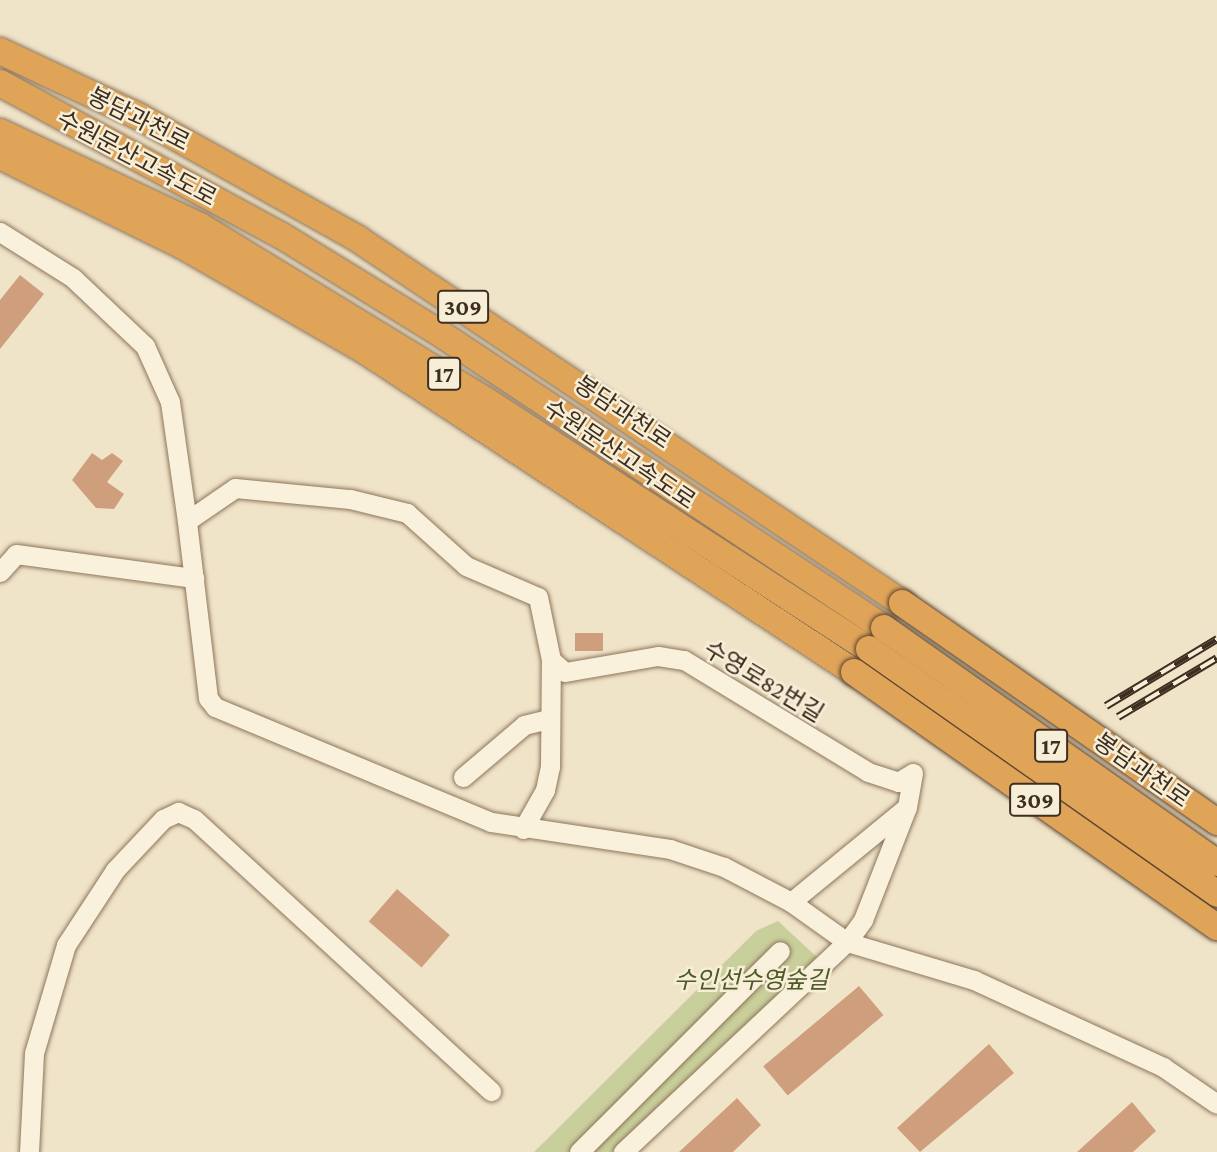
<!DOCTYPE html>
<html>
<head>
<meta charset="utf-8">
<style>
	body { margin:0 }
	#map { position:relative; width:1217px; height:1152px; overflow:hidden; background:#f0e4c8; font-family:"Crimson Pro","Noto Sans KR",serif }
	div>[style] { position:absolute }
	.green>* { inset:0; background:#c9cf9b }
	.building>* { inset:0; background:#cf9f7d; transform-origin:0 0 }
	.roads { filter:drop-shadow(0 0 2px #8d765c) drop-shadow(0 0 2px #8d765c) }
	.minor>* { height:19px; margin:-9.5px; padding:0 9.5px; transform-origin:9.5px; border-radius:9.5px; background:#faf1dc }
	.highway>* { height:26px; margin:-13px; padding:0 13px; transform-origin:13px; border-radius:13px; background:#e0a458 }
	.rail>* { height:8px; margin-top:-4px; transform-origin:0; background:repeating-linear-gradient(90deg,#f7eed8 0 16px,#3d2e20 0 32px); box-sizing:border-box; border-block:2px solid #3d2e20 }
	.bridges { filter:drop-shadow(0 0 2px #5b4430) drop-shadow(0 0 2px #5b4430) }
	.highway-bridge>* { height:26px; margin:-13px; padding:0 13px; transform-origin:13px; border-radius:13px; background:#e0a458 }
	span { translate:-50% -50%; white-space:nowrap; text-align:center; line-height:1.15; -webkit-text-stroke:5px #f7eed8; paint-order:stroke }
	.shield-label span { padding:2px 5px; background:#f7eed8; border:2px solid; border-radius:5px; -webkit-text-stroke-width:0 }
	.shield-label { font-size:23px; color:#3d2e20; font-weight:700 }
	.street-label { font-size:24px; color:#3d2e20 }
	.park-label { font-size:24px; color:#4d5a26; font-style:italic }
</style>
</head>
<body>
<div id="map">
	<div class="green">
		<i style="clip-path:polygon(778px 921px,819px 959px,612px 1152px,534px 1152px,756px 931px)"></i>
	</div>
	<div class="building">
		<i style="clip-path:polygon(20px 275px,44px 294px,0 349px,0 300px)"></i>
		<i style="clip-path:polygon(92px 453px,102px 460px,112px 453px,123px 461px,107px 482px,124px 494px,114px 509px,96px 508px,72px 480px)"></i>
		<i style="left:603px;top:633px;width:18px;height:28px;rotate:90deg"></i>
		<i style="left:397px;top:889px;width:70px;height:43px;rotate:41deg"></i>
		<i style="left:859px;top:986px;width:38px;height:125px;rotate:50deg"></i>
		<i style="clip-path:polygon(989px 1044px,1014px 1073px,920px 1152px,897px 1128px)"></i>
		<i style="clip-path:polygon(737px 1098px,761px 1125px,733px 1152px,679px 1152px)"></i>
		<i style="clip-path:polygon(1132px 1102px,1156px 1131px,1133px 1152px,1077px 1152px)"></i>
	</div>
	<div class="roads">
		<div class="minor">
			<i style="left:0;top:232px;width:86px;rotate:32.2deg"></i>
			<i style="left:73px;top:278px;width:99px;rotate:43.4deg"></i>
			<i style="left:145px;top:346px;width:61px;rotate:65.9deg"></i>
			<i style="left:170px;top:402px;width:120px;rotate:81.9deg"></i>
			<i style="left:187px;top:521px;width:58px;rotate:-34.5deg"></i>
			<i style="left:235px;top:488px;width:116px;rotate:5.5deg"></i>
			<i style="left:350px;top:499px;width:59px;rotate:13.8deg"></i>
			<i style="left:407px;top:513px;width:79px;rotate:41.9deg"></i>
			<i style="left:466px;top:566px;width:78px;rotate:23.3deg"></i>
			<i style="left:538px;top:597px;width:64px;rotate:78.3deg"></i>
			<i style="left:551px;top:660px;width:18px;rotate:41deg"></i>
			<i style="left:565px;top:672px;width:94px;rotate:-9.8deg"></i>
			<i style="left:658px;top:656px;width:26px;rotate:9deg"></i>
			<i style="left:684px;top:660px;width:215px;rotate:31.3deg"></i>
			<i style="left:868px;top:772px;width:32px;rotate:18deg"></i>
			<i style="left:898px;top:782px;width:17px;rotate:-31deg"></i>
			<i style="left:913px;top:773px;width:35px;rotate:100deg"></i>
			<i style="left:907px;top:807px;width:121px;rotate:111.3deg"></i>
			<i style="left:863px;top:920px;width:27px;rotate:126deg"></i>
			<i style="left:847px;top:942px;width:69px;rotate:-144.5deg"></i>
			<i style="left:791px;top:902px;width:76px;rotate:-152.4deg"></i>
			<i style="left:724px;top:867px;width:57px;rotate:-161.6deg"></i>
			<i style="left:670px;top:849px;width:181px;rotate:-171.4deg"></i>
			<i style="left:491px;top:822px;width:299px;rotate:-157.4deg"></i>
			<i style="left:215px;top:707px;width:11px;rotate:-128deg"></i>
			<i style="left:208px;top:698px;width:178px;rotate:-96.8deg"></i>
			<i style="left:0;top:572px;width:24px;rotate:-48deg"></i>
			<i style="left:16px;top:554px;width:180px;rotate:7.7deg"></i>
			<i style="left:463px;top:777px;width:80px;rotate:-40.4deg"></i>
			<i style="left:524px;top:725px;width:25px;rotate:-14deg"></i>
			<i style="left:523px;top:829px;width:45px;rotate:-60.6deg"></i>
			<i style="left:545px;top:790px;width:24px;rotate:-78deg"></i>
			<i style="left:550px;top:767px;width:107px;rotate:-89.5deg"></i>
			<i style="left:791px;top:902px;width:149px;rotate:-39.3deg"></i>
			<i style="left:29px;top:1152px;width:99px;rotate:-87.1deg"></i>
			<i style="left:34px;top:1053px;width:113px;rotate:-73.5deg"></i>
			<i style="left:66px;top:945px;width:90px;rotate:-56.8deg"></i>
			<i style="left:115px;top:870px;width:70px;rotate:-46.7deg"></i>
			<i style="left:163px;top:819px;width:17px;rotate:-25deg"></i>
			<i style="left:178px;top:812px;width:17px;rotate:24deg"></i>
			<i style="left:194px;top:819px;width:403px;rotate:42.5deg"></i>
			<i style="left:579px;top:1152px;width:284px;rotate:-45deg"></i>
			<i style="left:623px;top:1152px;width:307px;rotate:-43.2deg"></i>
			<i style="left:847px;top:942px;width:133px;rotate:16.7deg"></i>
			<i style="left:974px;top:980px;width:208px;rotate:24.7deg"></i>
			<i style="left:1163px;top:1067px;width:65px;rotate:34.4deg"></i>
		</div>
		<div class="highway">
			<i style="left:0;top:51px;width:155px;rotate:25.2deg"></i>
			<i style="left:140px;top:117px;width:250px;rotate:29.2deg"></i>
			<i style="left:358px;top:239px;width:655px;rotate:33.79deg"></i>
			<i style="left:0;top:83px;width:321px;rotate:28.5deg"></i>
			<i style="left:282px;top:236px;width:183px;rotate:31.6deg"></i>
			<i style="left:438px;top:332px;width:535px;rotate:33.57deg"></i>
			<i style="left:0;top:132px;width:221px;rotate:25.2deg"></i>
			<i style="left:200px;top:226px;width:334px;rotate:31.4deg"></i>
			<i style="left:485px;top:400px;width:458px;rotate:33deg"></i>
			<i style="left:0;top:156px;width:204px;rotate:26.2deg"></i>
			<i style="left:183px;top:246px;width:212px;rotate:29.9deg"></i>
			<i style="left:367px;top:352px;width:583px;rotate:33.31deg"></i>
		</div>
	</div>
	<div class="rail">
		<i style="left:1106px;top:706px;width:130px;rotate:-31.1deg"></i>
		<i style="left:1118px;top:717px;width:115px;rotate:-30.8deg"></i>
	</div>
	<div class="bridges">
		<div class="highway-bridge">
			<i style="left:902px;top:603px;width:384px;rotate:34.8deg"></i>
			<i style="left:884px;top:628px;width:408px;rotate:35.2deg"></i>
			<i style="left:869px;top:649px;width:426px;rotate:35.1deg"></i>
			<i style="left:854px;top:672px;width:444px;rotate:35.1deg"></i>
		</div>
	</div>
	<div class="shield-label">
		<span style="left:463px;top:307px">309</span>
		<span style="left:444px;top:374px">17</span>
		<span style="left:1051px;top:746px">17</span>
		<span style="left:1035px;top:800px">309</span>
	</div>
	<div class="street-label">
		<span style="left:139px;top:119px;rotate:27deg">봉담과천로</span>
		<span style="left:137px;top:158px;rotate:28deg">수원문산고속도로</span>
		<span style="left:623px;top:412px;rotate:34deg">봉담과천로</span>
		<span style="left:620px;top:454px;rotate:34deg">수원문산고속도로</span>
		<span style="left:764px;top:681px;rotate:31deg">수영로82번길</span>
		<span style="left:1142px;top:770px;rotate:35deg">봉담과천로</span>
	</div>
	<div class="park-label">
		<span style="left:751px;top:980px">수인선수영숲길</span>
	</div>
</div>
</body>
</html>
